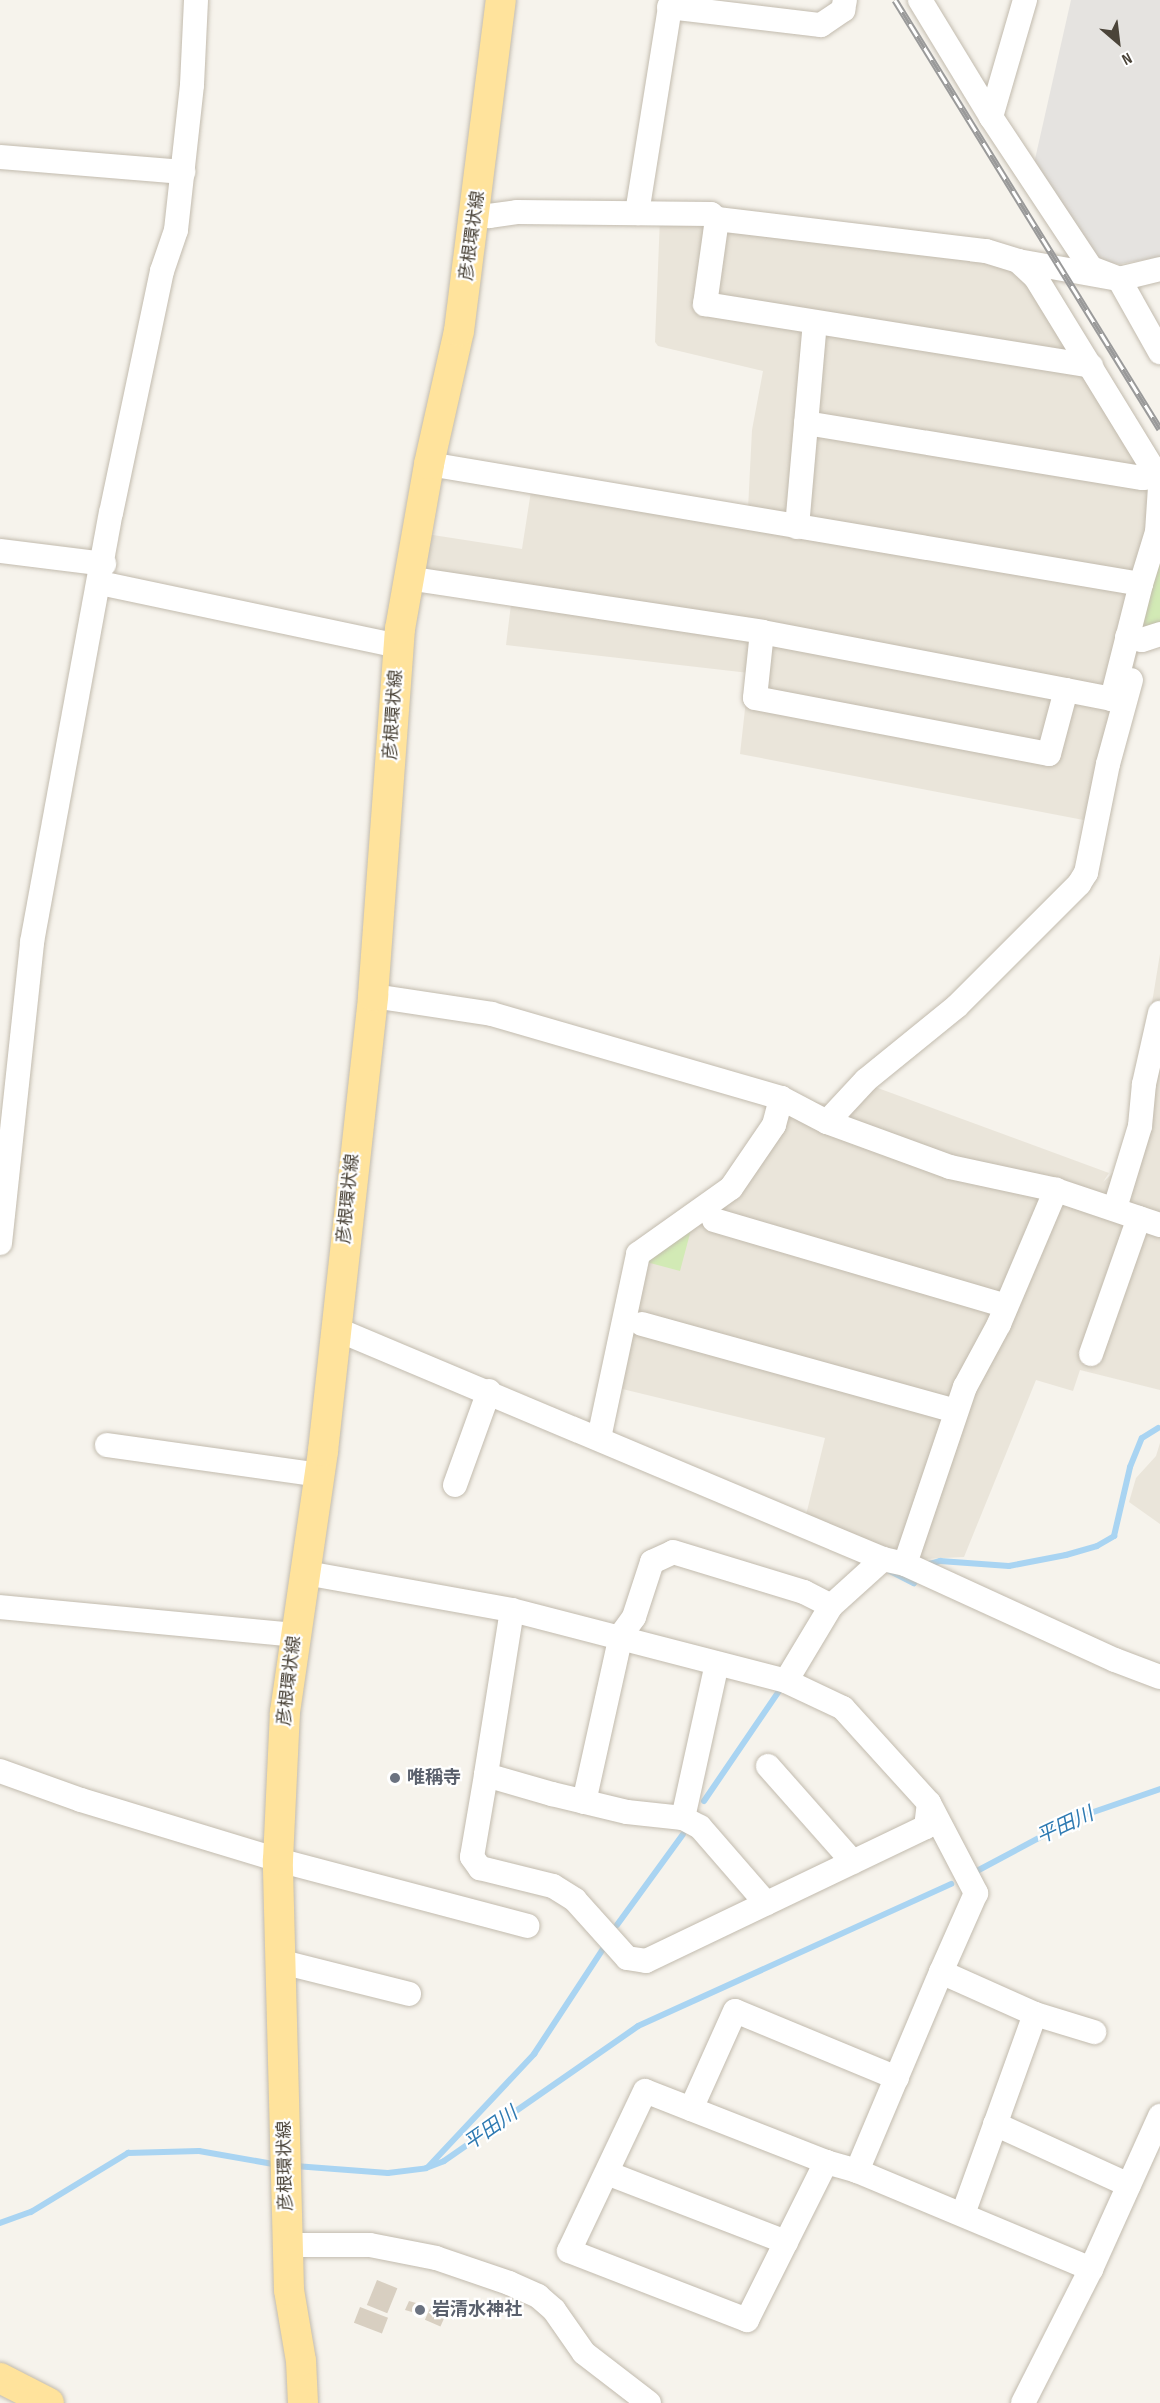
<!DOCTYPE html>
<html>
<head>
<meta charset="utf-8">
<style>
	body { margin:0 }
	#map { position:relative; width:1160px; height:2403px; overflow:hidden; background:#f6f3ec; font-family:"Sofia Sans Condensed","Noto Sans JP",sans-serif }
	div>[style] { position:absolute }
	.residential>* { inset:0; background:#eae5da }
	.green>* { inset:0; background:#d2eab5 }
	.parking>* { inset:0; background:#e5e3e0 }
	.stream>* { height:6px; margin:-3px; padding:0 3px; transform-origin:3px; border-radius:3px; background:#a9d4f2 }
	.building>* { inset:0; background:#d8cfc1; transform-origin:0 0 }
	.roads { filter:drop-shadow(0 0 2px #c2bbae) drop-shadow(0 0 2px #c2bbae) }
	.minor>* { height:24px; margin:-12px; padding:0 12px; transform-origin:12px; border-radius:12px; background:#fff }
	.major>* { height:30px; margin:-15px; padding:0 15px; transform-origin:15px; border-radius:15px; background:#ffe39c }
	.rail>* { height:7px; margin-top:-3.5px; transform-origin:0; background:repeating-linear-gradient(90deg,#fff 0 14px,#9a9a9a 0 28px); box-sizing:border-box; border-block:2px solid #9a9a9a }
	.dots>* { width:16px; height:16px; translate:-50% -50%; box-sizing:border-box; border:3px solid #fff; border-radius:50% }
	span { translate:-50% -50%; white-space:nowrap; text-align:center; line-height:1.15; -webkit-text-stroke:4.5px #fff; paint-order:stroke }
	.street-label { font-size:18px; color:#4b4439 }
	.worship-label { font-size:18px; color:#5b616d; font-weight:700 }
	.left { translate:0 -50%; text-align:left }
	.water-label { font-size:20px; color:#2e7ab2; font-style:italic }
	.north { position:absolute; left:1088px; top:12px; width:60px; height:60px; -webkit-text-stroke:4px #fff; paint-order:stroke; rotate:152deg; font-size:16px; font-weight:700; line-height:24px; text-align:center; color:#4b4439 }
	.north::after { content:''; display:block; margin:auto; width:21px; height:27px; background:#4b4439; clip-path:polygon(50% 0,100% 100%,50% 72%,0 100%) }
</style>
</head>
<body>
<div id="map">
	<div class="residential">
		<i style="clip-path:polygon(660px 218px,1042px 269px,1160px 457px,1144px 628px,1099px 823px,740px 754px,749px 673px,506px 645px,513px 588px,427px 572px,417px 559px,420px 533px,522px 549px,531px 491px,748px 509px,752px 430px,763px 371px,658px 346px,655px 342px)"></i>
		<i style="clip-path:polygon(1160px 954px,1160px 1390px,1080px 1370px,1073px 1391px,1036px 1380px,964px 1557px,924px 1559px,918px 1565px,805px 1519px,825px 1438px,614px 1387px,640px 1258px,694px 1219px,786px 1096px,827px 1104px,856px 1080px,1109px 1173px,1103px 1182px,1118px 1168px,1130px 1137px)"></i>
		<i style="clip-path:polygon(1160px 1443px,1160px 1524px,1129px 1502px,1136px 1478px,1156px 1456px)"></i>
	</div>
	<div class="green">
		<i style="clip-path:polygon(1160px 552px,1160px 623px,1138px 628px)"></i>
		<i style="clip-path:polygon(692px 1226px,680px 1271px,639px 1260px)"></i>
	</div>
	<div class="parking">
		<i style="clip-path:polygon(1071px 0,1160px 0,1160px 257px,1119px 264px,1092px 261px,1033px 168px)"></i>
	</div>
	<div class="stream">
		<i style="left:926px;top:1565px;width:15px;rotate:-16deg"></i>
		<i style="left:940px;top:1561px;width:69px;rotate:4.1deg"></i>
		<i style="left:1009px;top:1566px;width:58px;rotate:-10.9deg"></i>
		<i style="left:1066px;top:1555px;width:32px;rotate:-16deg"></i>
		<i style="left:1097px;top:1546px;width:20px;rotate:-30deg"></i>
		<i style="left:1114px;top:1536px;width:71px;rotate:-76.9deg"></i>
		<i style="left:1130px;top:1467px;width:31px;rotate:-68deg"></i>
		<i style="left:1142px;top:1438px;width:19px;rotate:-32deg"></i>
		<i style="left:890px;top:1571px;width:27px;rotate:27deg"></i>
		<i style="left:914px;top:1583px;width:4px;rotate:-63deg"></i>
		<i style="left:704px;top:1801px;width:133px;rotate:-55.7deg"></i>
		<i style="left:975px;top:1872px;width:115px;rotate:-28.1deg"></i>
		<i style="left:1076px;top:1818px;width:89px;rotate:-19deg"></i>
		<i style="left:617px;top:1925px;width:112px;rotate:-54deg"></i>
		<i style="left:295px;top:2166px;width:93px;rotate:4.3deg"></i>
		<i style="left:388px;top:2173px;width:38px;rotate:-7deg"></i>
		<i style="left:426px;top:2168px;width:19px;rotate:-21deg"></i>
		<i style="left:444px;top:2161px;width:236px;rotate:-34.8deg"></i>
		<i style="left:638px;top:2026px;width:344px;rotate:-24.4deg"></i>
		<i style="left:429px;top:2166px;width:154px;rotate:-46.8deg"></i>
		<i style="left:534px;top:2054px;width:129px;rotate:-56.7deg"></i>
		<i style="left:0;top:2223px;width:33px;rotate:-20deg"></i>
		<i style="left:31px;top:2212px;width:114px;rotate:-31.3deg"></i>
		<i style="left:128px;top:2153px;width:71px;rotate:-1.6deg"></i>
		<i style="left:199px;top:2151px;width:81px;rotate:9.9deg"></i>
	</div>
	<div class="building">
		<i style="left:377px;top:2280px;width:22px;height:27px;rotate:22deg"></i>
		<i style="clip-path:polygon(409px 2301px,416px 2303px,412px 2312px,405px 2310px)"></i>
		<i style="left:431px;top:2306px;width:17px;height:15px;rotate:24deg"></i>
		<i style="left:360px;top:2307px;width:30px;height:17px;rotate:21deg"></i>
	</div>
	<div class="roads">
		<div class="minor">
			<i style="left:920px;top:0;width:137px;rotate:58.7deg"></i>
			<i style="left:991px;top:117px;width:181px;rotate:56.5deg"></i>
			<i style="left:1091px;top:268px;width:30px;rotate:21deg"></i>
			<i style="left:1119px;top:279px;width:84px;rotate:60.7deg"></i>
			<i style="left:669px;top:7px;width:153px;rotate:6.8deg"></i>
			<i style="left:821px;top:25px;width:27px;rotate:-34deg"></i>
			<i style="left:843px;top:10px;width:10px;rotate:-79deg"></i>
			<i style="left:991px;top:117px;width:122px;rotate:-73.8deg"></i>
			<i style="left:0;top:157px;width:184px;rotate:4.7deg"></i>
			<i style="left:475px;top:211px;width:15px;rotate:20deg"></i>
			<i style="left:489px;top:216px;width:28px;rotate:-8deg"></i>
			<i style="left:517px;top:212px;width:194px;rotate:0.6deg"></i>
			<i style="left:711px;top:214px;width:8px;rotate:40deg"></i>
			<i style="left:717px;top:219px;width:271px;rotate:6.8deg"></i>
			<i style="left:986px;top:251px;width:34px;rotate:17deg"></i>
			<i style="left:1018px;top:261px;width:103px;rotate:10.1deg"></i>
			<i style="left:1119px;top:279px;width:42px;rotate:-13.7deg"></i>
			<i style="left:637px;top:213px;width:216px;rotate:-80.9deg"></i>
			<i style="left:717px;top:219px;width:86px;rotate:98deg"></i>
			<i style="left:705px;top:304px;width:391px;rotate:9.1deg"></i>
			<i style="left:1018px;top:261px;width:25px;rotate:43deg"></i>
			<i style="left:1036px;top:278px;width:237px;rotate:58.5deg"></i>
			<i style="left:806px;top:423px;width:341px;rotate:9.3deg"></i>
			<i style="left:1143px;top:478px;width:16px;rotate:-7deg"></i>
			<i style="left:429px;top:464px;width:722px;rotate:9.57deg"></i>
			<i style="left:1141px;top:584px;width:119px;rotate:104.2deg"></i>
			<i style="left:1112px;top:699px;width:47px;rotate:-168.9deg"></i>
			<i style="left:1066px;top:690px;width:309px;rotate:-169.2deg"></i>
			<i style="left:762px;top:632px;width:66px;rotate:96.1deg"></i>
			<i style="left:755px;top:698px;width:299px;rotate:10.8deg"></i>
			<i style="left:1049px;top:754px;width:66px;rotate:-75.1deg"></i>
			<i style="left:797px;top:527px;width:205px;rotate:-85deg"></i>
			<i style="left:0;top:551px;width:105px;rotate:7.1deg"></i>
			<i style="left:407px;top:578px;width:359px;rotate:8.6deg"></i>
			<i style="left:100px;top:583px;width:305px;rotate:11.9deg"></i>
			<i style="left:1141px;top:584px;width:54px;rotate:-72.9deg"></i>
			<i style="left:1157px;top:532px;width:45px;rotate:-86.2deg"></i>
			<i style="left:1127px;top:637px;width:15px;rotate:11deg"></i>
			<i style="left:1142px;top:640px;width:19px;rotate:-18deg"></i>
			<i style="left:373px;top:996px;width:120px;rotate:8.6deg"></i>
			<i style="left:492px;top:1014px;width:301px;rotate:16.2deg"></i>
			<i style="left:781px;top:1098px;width:52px;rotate:27.6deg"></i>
			<i style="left:827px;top:1122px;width:131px;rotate:20.1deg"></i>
			<i style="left:950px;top:1167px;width:108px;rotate:12.2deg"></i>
			<i style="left:1056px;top:1190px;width:110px;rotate:18.6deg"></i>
			<i style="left:827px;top:1122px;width:57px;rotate:-47.1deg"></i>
			<i style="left:866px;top:1080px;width:117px;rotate:-39.1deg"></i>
			<i style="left:957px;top:1006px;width:173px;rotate:-45deg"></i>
			<i style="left:1079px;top:884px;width:13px;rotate:-58deg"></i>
			<i style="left:1086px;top:873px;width:111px;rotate:-78.6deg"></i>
			<i style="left:1108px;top:764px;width:87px;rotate:-74.7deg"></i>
			<i style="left:1115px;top:1208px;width:86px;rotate:-73deg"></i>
			<i style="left:1140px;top:1126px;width:42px;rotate:-84.6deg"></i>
			<i style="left:1144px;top:1084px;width:73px;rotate:-77.3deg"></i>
			<i style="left:714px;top:1220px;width:304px;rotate:16.4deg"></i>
			<i style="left:0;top:1243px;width:303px;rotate:-83.9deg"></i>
			<i style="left:32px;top:942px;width:436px;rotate:-79.6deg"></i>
			<i style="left:111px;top:513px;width:247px;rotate:-78.1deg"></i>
			<i style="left:162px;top:271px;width:43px;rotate:-71.1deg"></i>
			<i style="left:176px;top:230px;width:146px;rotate:-83.7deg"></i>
			<i style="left:192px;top:85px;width:85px;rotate:-87.3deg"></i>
			<i style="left:642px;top:1324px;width:326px;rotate:15.5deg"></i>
			<i style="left:336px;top:1329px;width:593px;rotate:22.81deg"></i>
			<i style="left:883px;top:1559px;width:23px;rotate:13deg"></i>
			<i style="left:905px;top:1564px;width:231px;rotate:24.6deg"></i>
			<i style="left:1115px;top:1660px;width:48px;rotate:20.7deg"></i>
			<i style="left:1091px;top:1354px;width:144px;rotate:-70.6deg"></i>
			<i style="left:599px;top:1438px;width:188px;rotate:-78deg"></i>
			<i style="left:638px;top:1254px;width:114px;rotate:-35.4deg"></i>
			<i style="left:731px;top:1188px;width:76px;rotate:-55.7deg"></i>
			<i style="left:774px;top:1125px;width:28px;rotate:-75deg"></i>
			<i style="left:107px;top:1445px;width:215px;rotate:8deg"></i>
			<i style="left:455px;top:1485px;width:100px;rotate:-70.1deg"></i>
			<i style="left:905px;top:1564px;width:187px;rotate:-71.3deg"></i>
			<i style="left:965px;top:1387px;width:72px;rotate:-61.6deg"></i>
			<i style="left:999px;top:1324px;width:146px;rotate:-67deg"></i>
			<i style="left:306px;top:1573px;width:209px;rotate:10.2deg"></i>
			<i style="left:512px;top:1610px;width:283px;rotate:14.5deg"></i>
			<i style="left:786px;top:1681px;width:87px;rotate:-59deg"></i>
			<i style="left:831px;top:1606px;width:70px;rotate:-42.1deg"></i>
			<i style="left:0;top:1607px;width:297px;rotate:5.4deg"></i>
			<i style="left:512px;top:1610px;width:167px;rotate:99deg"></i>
			<i style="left:486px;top:1775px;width:69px;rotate:16.1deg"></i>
			<i style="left:552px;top:1794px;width:77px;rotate:13.5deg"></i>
			<i style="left:627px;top:1812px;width:56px;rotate:6.1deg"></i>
			<i style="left:683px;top:1818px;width:158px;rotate:-77.6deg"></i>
			<i style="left:768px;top:1766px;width:128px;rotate:48.5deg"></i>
			<i style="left:0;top:1771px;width:86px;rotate:19.7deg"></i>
			<i style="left:81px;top:1800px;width:206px;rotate:16.9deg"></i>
			<i style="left:278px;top:1860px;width:258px;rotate:14.8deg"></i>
			<i style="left:486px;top:1775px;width:83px;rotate:99.7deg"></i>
			<i style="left:472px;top:1857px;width:14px;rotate:54deg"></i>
			<i style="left:480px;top:1868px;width:75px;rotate:13.9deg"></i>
			<i style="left:553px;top:1886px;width:26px;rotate:32deg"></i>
			<i style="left:575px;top:1900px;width:78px;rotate:48.1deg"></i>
			<i style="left:627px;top:1958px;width:19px;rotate:9deg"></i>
			<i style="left:646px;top:1961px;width:310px;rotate:-25.6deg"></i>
			<i style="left:926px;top:1827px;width:24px;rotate:-83deg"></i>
			<i style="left:929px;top:1803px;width:128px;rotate:-132.2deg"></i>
			<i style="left:843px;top:1708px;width:63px;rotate:-154.7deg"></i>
			<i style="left:584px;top:1802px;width:171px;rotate:-77.5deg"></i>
			<i style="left:621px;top:1635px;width:22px;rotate:-54deg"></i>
			<i style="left:634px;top:1617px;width:58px;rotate:-71.9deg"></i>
			<i style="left:652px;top:1562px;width:23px;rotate:-25deg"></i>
			<i style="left:673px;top:1552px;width:137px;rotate:17deg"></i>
			<i style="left:804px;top:1592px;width:30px;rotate:27deg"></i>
			<i style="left:929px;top:1803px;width:102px;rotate:62.4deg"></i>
			<i style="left:976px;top:1893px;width:86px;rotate:113.9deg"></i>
			<i style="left:683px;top:1818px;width:19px;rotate:28deg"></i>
			<i style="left:700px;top:1827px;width:101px;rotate:49deg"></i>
			<i style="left:282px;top:1962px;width:131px;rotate:14.1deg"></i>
			<i style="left:1035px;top:2014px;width:62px;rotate:17deg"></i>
			<i style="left:897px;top:2078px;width:175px;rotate:-157.5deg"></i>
			<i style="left:735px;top:2011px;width:107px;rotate:114.2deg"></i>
			<i style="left:691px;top:2109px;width:49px;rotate:-158.6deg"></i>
			<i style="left:645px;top:2091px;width:177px;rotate:115.4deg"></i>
			<i style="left:569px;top:2251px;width:191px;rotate:21.2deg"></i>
			<i style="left:747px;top:2320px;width:177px;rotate:-63.4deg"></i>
			<i style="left:826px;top:2162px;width:32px;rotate:16deg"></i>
			<i style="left:857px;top:2171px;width:254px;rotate:22.7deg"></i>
			<i style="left:691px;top:2109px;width:145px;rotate:21.4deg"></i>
			<i style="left:995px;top:2124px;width:147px;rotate:24.5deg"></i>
			<i style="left:857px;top:2171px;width:216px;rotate:-67.1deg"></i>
			<i style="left:941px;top:1972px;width:103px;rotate:24.1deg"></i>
			<i style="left:1035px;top:2014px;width:213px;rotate:109.8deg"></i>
			<i style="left:607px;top:2173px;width:192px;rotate:21.1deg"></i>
			<i style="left:288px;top:2245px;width:82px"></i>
			<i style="left:370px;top:2245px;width:67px;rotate:11.1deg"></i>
			<i style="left:436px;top:2258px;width:77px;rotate:18.9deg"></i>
			<i style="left:509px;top:2283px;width:32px;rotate:24deg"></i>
			<i style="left:538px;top:2296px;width:21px;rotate:41deg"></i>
			<i style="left:554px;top:2310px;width:52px;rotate:55.1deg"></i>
			<i style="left:584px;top:2353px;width:82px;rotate:37.6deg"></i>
			<i style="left:1023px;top:2403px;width:150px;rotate:-63.1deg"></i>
			<i style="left:1091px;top:2269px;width:168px;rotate:-65.7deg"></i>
		</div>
		<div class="major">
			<i style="left:0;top:2378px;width:55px;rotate:27deg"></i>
			<i style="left:303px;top:2403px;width:42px;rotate:-92.7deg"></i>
			<i style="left:301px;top:2361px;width:72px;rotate:-99.6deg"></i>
			<i style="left:289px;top:2290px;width:430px;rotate:-91.5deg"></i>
			<i style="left:278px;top:1860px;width:148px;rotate:-87.3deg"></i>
			<i style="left:285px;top:1712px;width:264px;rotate:-81.7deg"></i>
			<i style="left:323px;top:1451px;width:458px;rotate:-83.7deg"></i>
			<i style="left:373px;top:996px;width:368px;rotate:-85.8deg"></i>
			<i style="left:400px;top:629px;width:168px;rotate:-80deg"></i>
			<i style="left:429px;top:464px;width:136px;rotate:-77.3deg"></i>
			<i style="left:459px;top:331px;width:334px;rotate:-82.8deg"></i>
		</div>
	</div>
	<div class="rail">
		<i style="left:895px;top:0;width:504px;rotate:58.3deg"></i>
	</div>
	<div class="dots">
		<i style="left:395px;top:1778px;background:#6b7280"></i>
		<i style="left:420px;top:2310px;background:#6b7280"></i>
	</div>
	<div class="street-label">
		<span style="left:473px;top:236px;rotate:-82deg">彦根環状線</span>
		<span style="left:394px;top:715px;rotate:-86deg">彦根環状線</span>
		<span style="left:349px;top:1199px;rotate:-84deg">彦根環状線</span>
		<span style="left:290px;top:1681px;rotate:-83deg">彦根環状線</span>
		<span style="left:286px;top:2166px;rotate:-91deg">彦根環状線</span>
	</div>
	<div class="worship-label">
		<span class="left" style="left:407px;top:1778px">唯稱寺</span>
		<span class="left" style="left:432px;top:2310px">岩清水神社</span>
	</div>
	<div class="water-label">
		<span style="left:1065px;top:1826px;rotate:-25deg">平田川</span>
		<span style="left:491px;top:2129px;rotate:-35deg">平田川</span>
	</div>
	<div class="north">N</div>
</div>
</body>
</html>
